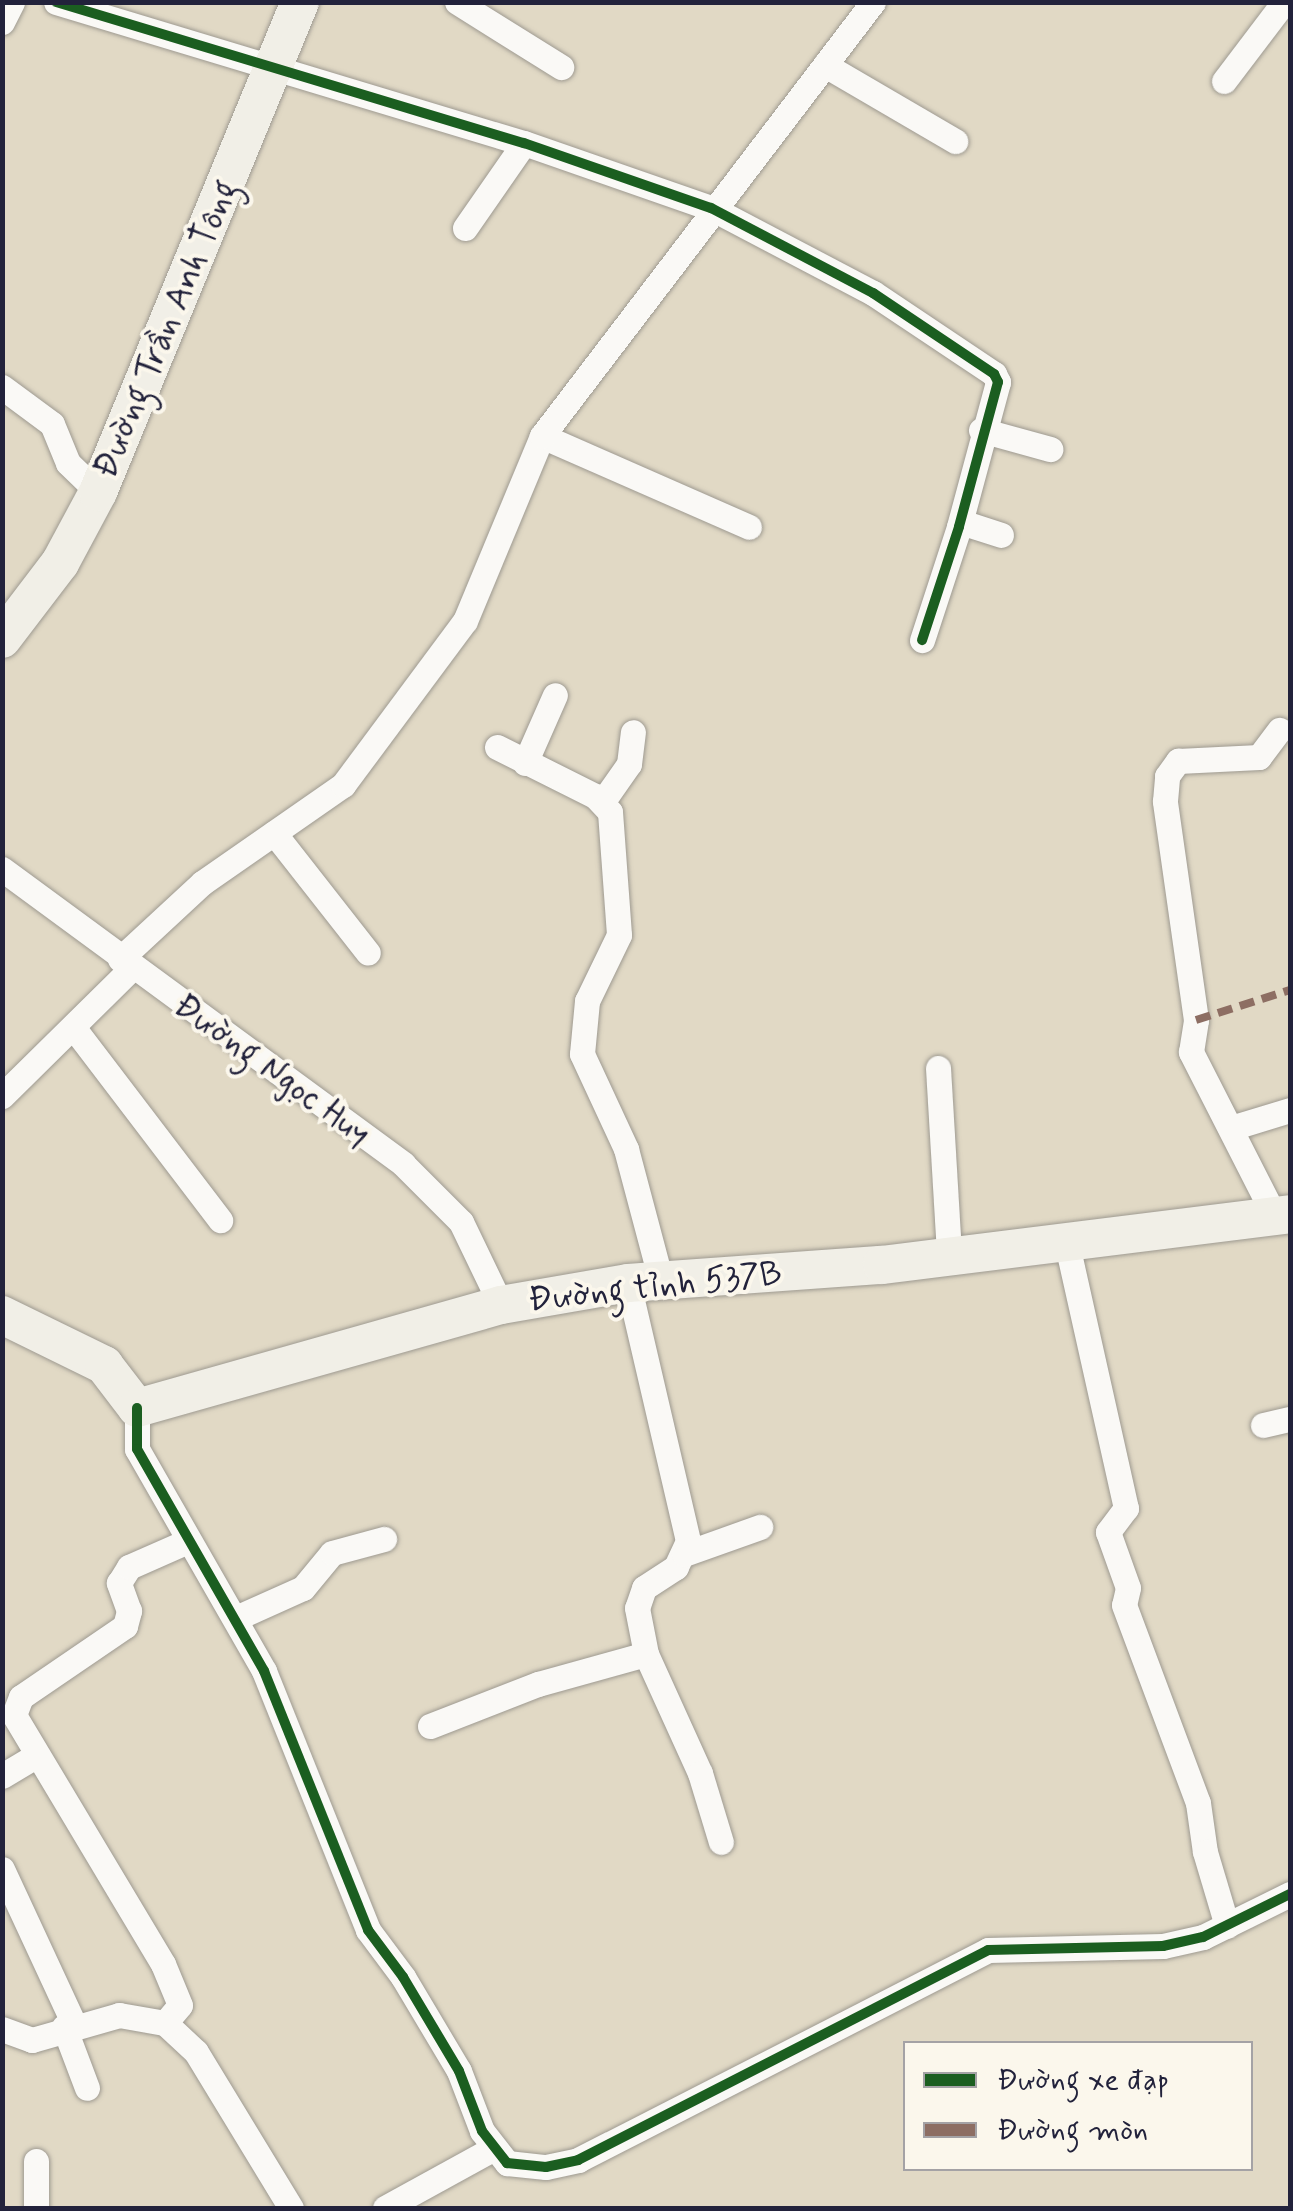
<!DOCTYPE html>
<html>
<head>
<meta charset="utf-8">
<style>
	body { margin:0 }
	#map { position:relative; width:1293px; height:2211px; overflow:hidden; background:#e1d9c5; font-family:Mynerve,sans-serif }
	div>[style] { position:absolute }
	.roads { filter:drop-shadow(0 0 2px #9e9a91) drop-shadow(0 0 2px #9e9a91) }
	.minor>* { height:25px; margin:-12.5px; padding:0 12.5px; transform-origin:12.5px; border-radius:12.5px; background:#faf9f6 }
	.secondary>* { height:38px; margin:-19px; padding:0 19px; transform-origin:19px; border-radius:19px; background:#f1efe7 }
	.quiet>* { height:8px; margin-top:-4px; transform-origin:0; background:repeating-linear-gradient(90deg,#8d6e63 0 15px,transparent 0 23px) }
	.cycleway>* { height:10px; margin:-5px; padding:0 5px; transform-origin:5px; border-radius:5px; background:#1b5e20 }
	span { translate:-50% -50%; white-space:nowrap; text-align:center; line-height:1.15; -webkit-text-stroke:8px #fbf7ec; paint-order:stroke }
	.street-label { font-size:35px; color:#22223b }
	.frame { position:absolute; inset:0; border:5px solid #22223b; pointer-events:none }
	.legend { position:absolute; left:903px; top:2041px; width:350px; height:130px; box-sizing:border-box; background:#fbf7ec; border:2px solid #a4a2a5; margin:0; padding:12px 18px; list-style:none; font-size:30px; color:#22223b }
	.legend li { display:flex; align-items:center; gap:20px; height:50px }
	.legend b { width:50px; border:2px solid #a4a2a5 }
</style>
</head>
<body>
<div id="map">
	<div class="roads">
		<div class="minor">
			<i style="left:56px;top:2px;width:489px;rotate:16.8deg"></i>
			<i style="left:524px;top:143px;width:198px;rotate:19.2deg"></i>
			<i style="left:711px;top:208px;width:183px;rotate:27.7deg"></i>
			<i style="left:873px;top:293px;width:146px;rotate:33.8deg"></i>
			<i style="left:994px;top:374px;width:9px;rotate:63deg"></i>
			<i style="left:998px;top:382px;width:150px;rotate:105.1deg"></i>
			<i style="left:959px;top:527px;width:119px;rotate:108.1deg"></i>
			<i style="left:457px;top:2px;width:123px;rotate:32deg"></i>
			<i style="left:2px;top:22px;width:22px;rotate:-63deg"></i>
			<i style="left:825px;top:65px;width:151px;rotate:30.3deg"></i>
			<i style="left:1224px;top:81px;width:99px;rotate:-52.8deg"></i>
			<i style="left:465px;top:228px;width:103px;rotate:-55.2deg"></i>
			<i style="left:2px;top:387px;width:62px;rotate:36.5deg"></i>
			<i style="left:52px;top:424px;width:42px;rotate:67.7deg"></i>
			<i style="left:68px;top:463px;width:42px;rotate:44deg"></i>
			<i style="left:981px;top:430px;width:72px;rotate:15.4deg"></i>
			<i style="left:542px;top:436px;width:226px;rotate:23.7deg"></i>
			<i style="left:961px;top:522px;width:42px;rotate:18deg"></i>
			<i style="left:497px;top:747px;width:110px;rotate:26.6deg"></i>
			<i style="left:595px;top:796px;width:22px;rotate:47deg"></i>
			<i style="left:610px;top:812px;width:123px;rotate:85.8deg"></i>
			<i style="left:619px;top:935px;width:73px;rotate:115.9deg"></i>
			<i style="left:587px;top:1001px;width:53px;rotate:95.4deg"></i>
			<i style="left:582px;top:1054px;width:105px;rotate:65.1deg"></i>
			<i style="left:626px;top:1149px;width:137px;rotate:75.1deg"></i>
			<i style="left:525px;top:763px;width:74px;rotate:-66.2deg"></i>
			<i style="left:603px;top:801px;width:45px;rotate:-54.9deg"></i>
			<i style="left:629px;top:764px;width:32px;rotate:-83deg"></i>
			<i style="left:274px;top:833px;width:152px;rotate:51.9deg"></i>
			<i style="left:2px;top:869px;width:498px;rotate:36.3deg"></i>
			<i style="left:403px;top:1164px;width:82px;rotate:45deg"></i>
			<i style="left:461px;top:1222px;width:92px;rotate:64.3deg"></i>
			<i style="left:120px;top:959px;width:112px;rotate:-42.8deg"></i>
			<i style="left:202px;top:883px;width:172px;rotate:-34.8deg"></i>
			<i style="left:343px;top:785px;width:204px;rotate:-53.4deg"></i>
			<i style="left:465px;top:621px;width:200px;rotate:-67.4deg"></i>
			<i style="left:542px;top:436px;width:546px;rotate:-52.67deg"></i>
			<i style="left:73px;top:1027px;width:243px;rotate:52.7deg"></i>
			<i style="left:938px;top:1068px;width:186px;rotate:86.6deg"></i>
			<i style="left:2px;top:1096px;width:182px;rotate:-44.6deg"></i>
			<i style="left:1231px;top:1128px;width:62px;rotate:-17deg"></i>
			<i style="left:1273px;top:1213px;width:181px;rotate:-117deg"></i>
			<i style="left:1191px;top:1052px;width:32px;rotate:-81deg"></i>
			<i style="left:1196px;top:1020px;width:221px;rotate:-98.1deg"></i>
			<i style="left:1165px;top:801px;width:25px;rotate:-85deg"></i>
			<i style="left:1167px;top:776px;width:19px;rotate:-54deg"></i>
			<i style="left:1178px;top:761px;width:81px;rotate:-2.8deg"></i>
			<i style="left:1259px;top:757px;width:34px;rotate:-53deg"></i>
			<i style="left:1066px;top:1240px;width:275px;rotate:77.4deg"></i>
			<i style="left:1126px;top:1508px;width:30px;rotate:127deg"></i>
			<i style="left:1108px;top:1532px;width:59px;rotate:70.3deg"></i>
			<i style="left:1128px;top:1588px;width:17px;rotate:103deg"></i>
			<i style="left:1124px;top:1605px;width:211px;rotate:69.5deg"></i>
			<i style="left:1198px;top:1803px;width:49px;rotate:81.9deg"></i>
			<i style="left:1205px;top:1852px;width:77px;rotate:73.4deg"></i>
			<i style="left:628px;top:1283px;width:265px;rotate:76.9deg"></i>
			<i style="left:688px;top:1541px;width:29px;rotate:115deg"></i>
			<i style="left:676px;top:1567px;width:38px;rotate:147deg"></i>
			<i style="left:644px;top:1588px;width:21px;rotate:109deg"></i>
			<i style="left:637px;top:1608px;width:47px;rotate:78.9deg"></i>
			<i style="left:646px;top:1654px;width:131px;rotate:65.6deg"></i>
			<i style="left:700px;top:1773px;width:72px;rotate:73.1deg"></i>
			<i style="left:137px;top:1408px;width:41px;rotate:90deg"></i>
			<i style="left:137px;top:1449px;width:256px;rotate:60.2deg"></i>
			<i style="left:264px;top:1671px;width:279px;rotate:68.1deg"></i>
			<i style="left:368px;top:1930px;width:59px;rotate:53.3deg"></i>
			<i style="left:403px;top:1977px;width:109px;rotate:59.2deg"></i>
			<i style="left:459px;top:2071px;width:64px;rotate:69deg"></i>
			<i style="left:482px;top:2131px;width:41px;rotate:52deg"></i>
			<i style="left:507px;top:2163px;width:39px;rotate:6deg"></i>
			<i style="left:546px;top:2167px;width:33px;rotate:-12deg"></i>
			<i style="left:578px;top:2160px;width:461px;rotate:-27.1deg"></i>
			<i style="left:988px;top:1950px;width:175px;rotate:-1.3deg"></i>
			<i style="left:1163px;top:1946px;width:41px;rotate:-12.7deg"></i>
			<i style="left:1203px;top:1937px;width:97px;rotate:-26.3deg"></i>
			<i style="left:1263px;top:1425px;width:28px;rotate:-13deg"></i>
			<i style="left:684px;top:1554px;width:81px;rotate:-19.6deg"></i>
			<i style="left:236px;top:1618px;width:73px;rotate:-24.1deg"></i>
			<i style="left:303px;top:1588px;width:45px;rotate:-50.4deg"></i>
			<i style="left:332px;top:1553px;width:54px;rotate:-15.1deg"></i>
			<i style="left:430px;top:1726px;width:116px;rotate:-21.3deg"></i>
			<i style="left:538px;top:1684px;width:112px;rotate:-15.5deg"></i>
			<i style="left:2px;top:1776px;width:39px;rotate:-31deg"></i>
			<i style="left:2px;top:1869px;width:173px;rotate:65.1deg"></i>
			<i style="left:165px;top:2023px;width:23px;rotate:-50deg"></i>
			<i style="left:180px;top:2005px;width:44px;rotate:-112.5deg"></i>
			<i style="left:163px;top:1964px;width:290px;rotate:-120.9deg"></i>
			<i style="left:14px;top:1715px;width:19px;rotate:-69deg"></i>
			<i style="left:21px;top:1697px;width:126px;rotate:-34.3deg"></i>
			<i style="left:125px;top:1626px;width:16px;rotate:-75deg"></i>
			<i style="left:129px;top:1611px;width:30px;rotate:-110deg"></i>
			<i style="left:119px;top:1583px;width:19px;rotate:-58deg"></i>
			<i style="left:129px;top:1567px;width:64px;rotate:-23.8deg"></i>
			<i style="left:64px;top:2027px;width:65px;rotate:69.3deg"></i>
			<i style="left:2px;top:2029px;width:32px;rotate:20deg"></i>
			<i style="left:32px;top:2040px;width:91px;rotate:-16deg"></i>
			<i style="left:119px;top:2015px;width:47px;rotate:9.9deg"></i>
			<i style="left:165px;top:2023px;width:42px;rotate:43.1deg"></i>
			<i style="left:196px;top:2052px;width:183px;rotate:58.7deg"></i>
			<i style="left:36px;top:2208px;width:47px;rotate:-90deg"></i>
			<i style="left:385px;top:2208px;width:124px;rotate:-28.8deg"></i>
		</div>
		<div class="secondary">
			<i style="left:2px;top:639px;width:96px;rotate:-52.7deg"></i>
			<i style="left:60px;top:563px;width:81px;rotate:-61.8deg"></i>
			<i style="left:98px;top:492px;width:530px;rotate:-67.6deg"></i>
			<i style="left:2px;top:1315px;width:114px;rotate:26.1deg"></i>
			<i style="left:104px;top:1365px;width:54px;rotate:52.5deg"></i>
			<i style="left:137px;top:1408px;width:378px;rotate:-15.8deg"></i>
			<i style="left:501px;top:1305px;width:129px;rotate:-9.8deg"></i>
			<i style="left:628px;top:1283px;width:255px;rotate:-4.1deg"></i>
			<i style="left:882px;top:1265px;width:411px;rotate:-7.1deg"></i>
		</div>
	</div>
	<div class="quiet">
		<i style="left:1196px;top:1020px;width:99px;rotate:-17.7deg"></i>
	</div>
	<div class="cycleway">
		<i style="left:56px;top:2px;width:489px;rotate:16.8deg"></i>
		<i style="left:524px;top:143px;width:198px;rotate:19.2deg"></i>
		<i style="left:711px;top:208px;width:183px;rotate:27.7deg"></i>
		<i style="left:873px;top:293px;width:146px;rotate:33.8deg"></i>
		<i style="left:994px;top:374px;width:9px;rotate:63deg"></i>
		<i style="left:998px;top:382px;width:150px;rotate:105.1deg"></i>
		<i style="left:959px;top:527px;width:119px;rotate:108.1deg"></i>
		<i style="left:137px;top:1408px;width:41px;rotate:90deg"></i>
		<i style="left:137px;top:1449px;width:256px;rotate:60.2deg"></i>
		<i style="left:264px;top:1671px;width:279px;rotate:68.1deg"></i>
		<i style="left:368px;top:1930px;width:59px;rotate:53.3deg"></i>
		<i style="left:403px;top:1977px;width:109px;rotate:59.2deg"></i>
		<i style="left:459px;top:2071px;width:64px;rotate:69deg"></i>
		<i style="left:482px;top:2131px;width:41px;rotate:52deg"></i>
		<i style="left:507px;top:2163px;width:39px;rotate:6deg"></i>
		<i style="left:546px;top:2167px;width:33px;rotate:-12deg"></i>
		<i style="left:578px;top:2160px;width:461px;rotate:-27.1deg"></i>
		<i style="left:988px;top:1950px;width:175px;rotate:-1.3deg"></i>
		<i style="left:1163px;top:1946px;width:41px;rotate:-12.7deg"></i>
		<i style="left:1203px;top:1937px;width:97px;rotate:-26.3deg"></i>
	</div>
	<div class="street-label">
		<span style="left:166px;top:329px;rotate:-67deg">Đường Trần Anh Tông</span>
		<span style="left:272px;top:1070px;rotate:36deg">Đường Ngọc Huy</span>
		<span style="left:655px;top:1287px;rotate:-6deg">Đường tỉnh 537B</span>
	</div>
	<div class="frame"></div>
	<ul class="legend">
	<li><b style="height:12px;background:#1b5e20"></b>Đường xe đạp</li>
	<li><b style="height:12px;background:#8d6e63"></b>Đường mòn</li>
	</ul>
</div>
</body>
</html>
